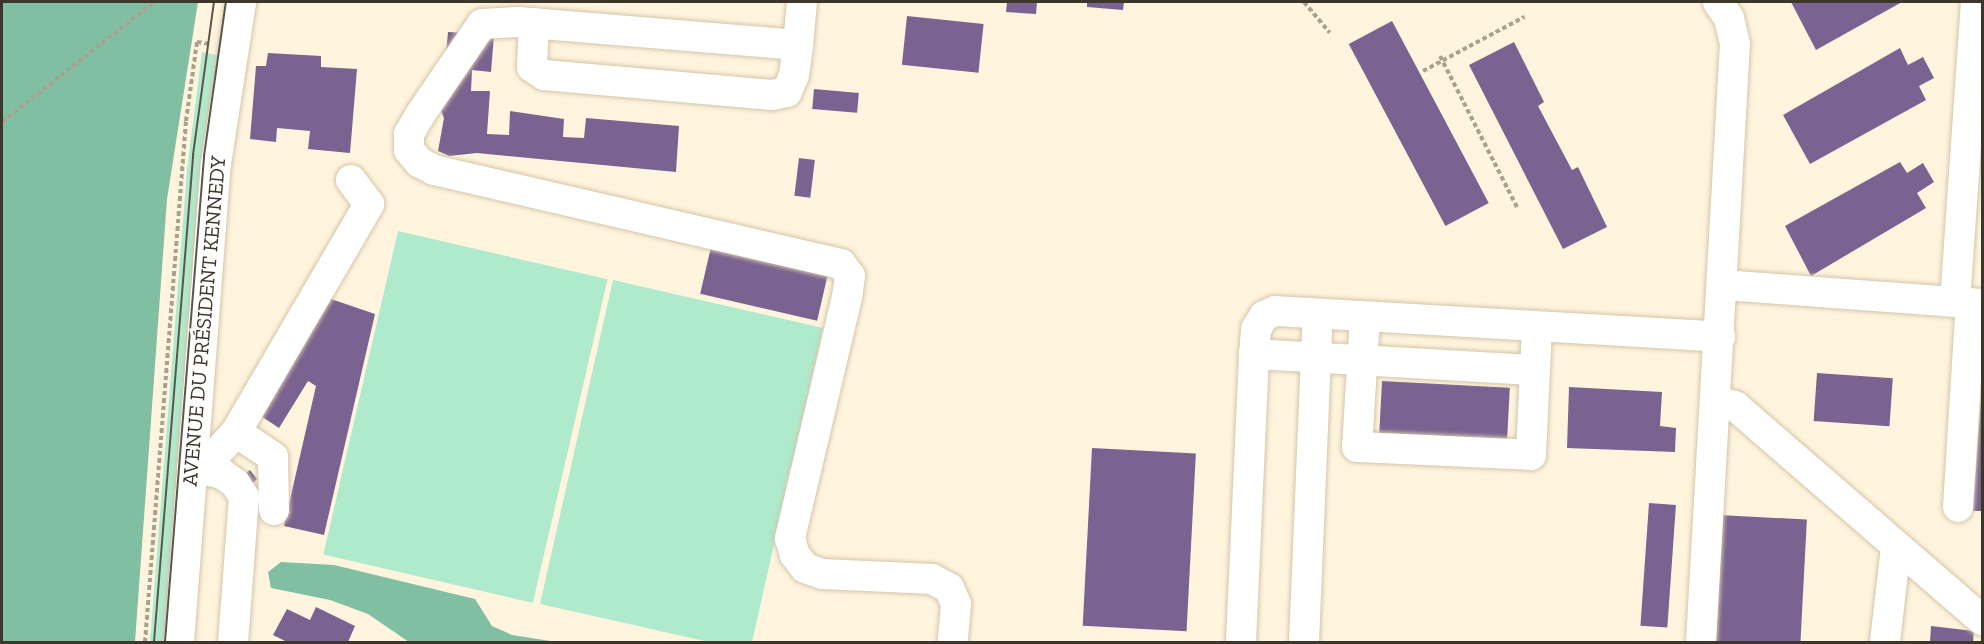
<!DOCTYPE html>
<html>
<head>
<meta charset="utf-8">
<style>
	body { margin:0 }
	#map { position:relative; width:1984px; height:644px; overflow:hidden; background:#fff4dd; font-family:"Zilla Slab",serif }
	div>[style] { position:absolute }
	.green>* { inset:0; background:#afeacd; transform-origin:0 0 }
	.forest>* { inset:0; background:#80bfa2 }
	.building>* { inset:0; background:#7a6291; transform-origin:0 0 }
	.path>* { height:4px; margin-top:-2px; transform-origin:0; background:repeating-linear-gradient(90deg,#a9a08e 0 4.5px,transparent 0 7.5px) }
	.roads { filter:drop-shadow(0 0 2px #d3c6aa) drop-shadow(0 0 2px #d3c6aa) }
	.minor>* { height:30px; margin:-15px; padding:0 15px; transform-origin:15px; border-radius:15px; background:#fff }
	.tram>* { height:1.5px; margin:-0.75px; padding:0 0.75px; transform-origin:0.75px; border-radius:0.75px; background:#5c5548 }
	span { translate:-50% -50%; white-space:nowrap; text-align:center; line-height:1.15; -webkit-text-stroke:6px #fff; paint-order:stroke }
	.street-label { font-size:21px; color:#3c362b }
	.frame { position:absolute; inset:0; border:3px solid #3c362b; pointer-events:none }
</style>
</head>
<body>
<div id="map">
	<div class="green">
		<i style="clip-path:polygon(202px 52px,221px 56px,170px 642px,150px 642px,187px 170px)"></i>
		<i style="left:398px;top:231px;width:215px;height:332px;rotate:13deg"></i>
		<i style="clip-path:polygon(613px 280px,823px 328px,752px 642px,709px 642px,540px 604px)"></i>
	</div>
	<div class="forest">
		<i style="clip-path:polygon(2px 2px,198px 2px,167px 199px,135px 642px,2px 642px)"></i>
		<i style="clip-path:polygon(281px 562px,334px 565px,475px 599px,492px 626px,512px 635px,557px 642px,409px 642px,368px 614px,330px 600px,271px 588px,268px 572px)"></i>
	</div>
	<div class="building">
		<i style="clip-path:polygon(1007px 2px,1037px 2px,1036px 14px,1006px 12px)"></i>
		<i style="clip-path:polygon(1087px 2px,1124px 2px,1123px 10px,1087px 7px)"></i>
		<i style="clip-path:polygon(1791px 2px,1902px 2px,1816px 50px)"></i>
		<i style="left:907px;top:16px;width:77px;height:49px;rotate:6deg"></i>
		<i style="left:1392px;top:21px;width:206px;height:49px;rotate:62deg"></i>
		<i style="clip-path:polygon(448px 32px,494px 35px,491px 72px,472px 70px,471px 91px,490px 91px,487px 134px,509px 135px,510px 111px,564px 119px,563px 137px,584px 138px,586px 118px,679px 126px,676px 172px,477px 153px,449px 156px,438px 151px,444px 118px,441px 111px)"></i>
		<i style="clip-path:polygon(1514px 42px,1544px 102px,1538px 106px,1572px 170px,1578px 167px,1607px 227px,1563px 249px,1469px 65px)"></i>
		<i style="clip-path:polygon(1900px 48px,1908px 65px,1923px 57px,1934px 78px,1919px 86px,1926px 100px,1810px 164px,1783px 115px)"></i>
		<i style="clip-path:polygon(268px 53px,321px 56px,321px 67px,357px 69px,350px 153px,308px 149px,310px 131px,277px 128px,276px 142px,250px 139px,256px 66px,266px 66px)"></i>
		<i style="left:814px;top:89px;width:45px;height:20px;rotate:5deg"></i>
		<i style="left:799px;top:158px;width:16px;height:38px;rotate:7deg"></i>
		<i style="clip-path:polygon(1900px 162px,1907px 173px,1923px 163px,1934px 182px,1917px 193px,1926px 208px,1811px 276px,1785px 226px)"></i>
		<i style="left:711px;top:247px;width:120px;height:48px;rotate:13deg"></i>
		<i style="clip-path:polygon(331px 299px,375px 314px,324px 535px,284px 526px,316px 386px,308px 381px,279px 428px,258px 414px)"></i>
		<i style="left:1817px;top:373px;width:76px;height:48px;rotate:4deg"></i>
		<i style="left:1382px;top:381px;width:128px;height:59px;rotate:3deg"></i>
		<i style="clip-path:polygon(1569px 387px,1662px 392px,1660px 426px,1676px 428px,1675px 452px,1567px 448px)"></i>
		<i style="clip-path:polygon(1981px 397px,1982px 397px,1982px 511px,1973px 511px)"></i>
		<i style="left:1092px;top:448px;width:104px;height:178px;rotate:3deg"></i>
		<i style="clip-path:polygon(250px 470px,257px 479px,252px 484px,245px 474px)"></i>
		<i style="left:1649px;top:503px;width:27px;height:123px;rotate:4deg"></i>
		<i style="left:1719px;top:515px;width:88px;height:127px;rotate:3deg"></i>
		<i style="clip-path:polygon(316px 607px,355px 626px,348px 642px,287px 642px,273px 635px,287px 609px,310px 620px)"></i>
		<i style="clip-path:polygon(1931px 626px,1974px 631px,1973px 642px,1930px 642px)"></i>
	</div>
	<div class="path">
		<i style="left:1304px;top:2px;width:40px;rotate:50deg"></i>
		<i style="left:1440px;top:56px;width:172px;rotate:63deg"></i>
		<i style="left:1423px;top:71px;width:115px;rotate:-28.1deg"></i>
		<i style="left:2px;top:122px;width:194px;rotate:-38.3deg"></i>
		<i style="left:145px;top:642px;width:523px;rotate:-85.5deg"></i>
		<i style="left:186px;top:121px;width:80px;rotate:-82.1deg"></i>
		<i style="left:197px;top:42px;width:14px;rotate:8deg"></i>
	</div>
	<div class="roads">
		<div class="minor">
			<i style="left:534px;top:23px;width:44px;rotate:92.6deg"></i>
			<i style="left:532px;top:67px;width:14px;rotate:34deg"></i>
			<i style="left:544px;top:75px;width:229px;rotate:5deg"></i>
			<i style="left:772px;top:95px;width:15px;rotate:-11deg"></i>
			<i style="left:787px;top:92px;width:18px;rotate:-68deg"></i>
			<i style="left:794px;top:75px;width:30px;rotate:-82deg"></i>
			<i style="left:798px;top:45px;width:281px;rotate:-175.3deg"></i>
			<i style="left:518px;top:22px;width:36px;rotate:177deg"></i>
			<i style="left:482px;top:24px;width:110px;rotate:124.3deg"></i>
			<i style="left:420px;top:115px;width:22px;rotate:120deg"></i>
			<i style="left:409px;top:134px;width:16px;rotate:90deg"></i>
			<i style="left:409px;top:150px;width:16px;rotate:50deg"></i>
			<i style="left:419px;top:162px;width:17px;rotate:28deg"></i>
			<i style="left:434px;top:170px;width:418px;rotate:13deg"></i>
			<i style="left:841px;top:264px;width:15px;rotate:53deg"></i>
			<i style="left:850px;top:276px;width:21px;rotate:98deg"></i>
			<i style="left:847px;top:297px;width:248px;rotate:103.3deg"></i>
			<i style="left:790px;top:538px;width:18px;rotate:74deg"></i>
			<i style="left:795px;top:555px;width:16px;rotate:52deg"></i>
			<i style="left:805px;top:568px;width:18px;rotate:19deg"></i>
			<i style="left:822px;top:574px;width:110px;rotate:2.6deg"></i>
			<i style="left:932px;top:579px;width:19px;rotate:28deg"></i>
			<i style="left:949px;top:588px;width:17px;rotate:66deg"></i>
			<i style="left:956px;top:604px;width:38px;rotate:95deg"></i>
			<i style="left:798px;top:45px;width:43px;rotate:-84.7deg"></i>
			<i style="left:1723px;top:285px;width:260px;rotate:4.2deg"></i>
			<i style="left:1955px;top:302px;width:301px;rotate:-86deg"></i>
			<i style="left:1365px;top:317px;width:130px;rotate:93.5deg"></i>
			<i style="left:1357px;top:447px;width:174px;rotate:2.6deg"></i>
			<i style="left:1531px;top:455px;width:128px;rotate:-87.3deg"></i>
			<i style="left:1254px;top:354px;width:281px;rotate:3.3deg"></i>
			<i style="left:1716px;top:401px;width:20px;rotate:15deg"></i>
			<i style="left:1735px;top:406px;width:327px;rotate:40.9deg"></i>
			<i style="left:236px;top:432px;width:264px;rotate:-59.7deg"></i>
			<i style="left:369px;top:204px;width:30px;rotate:-127deg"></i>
			<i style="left:192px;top:467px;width:31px;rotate:13deg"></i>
			<i style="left:222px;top:474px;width:16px;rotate:35deg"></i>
			<i style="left:235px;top:483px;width:17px;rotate:57deg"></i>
			<i style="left:244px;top:497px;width:145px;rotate:94.3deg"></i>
			<i style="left:204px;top:467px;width:47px;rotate:-47.6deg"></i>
			<i style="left:236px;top:432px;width:45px;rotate:34deg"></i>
			<i style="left:273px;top:457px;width:53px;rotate:88.9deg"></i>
			<i style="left:1958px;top:507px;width:204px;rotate:-86.4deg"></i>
			<i style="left:179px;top:642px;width:479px;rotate:-85.6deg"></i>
			<i style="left:216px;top:164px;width:164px;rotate:-81.2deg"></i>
			<i style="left:1241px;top:642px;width:288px;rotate:-87.4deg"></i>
			<i style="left:1254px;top:354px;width:25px;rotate:-85deg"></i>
			<i style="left:1256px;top:329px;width:15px;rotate:-58deg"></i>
			<i style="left:1264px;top:316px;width:12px;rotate:-24deg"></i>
			<i style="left:1275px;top:311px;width:446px;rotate:3.3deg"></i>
			<i style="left:1304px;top:642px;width:328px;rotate:-87.6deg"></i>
			<i style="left:1701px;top:642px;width:599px;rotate:-86.75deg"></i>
			<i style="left:1735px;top:44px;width:27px;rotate:-103deg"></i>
			<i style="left:1729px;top:18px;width:19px;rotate:-125deg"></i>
			<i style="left:1885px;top:642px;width:96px;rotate:-83.4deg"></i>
		</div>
	</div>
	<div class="tram">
		<i style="left:154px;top:642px;width:489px;rotate:-85.4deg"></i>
		<i style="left:193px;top:155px;width:154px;rotate:-82.2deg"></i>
		<i style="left:165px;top:642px;width:488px;rotate:-85.4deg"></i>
		<i style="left:204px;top:156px;width:156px;rotate:-81.9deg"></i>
	</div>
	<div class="street-label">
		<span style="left:204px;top:321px;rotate:-85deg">AVENUE DU PRÉSIDENT KENNEDY</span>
	</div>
	<div class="frame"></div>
</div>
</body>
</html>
